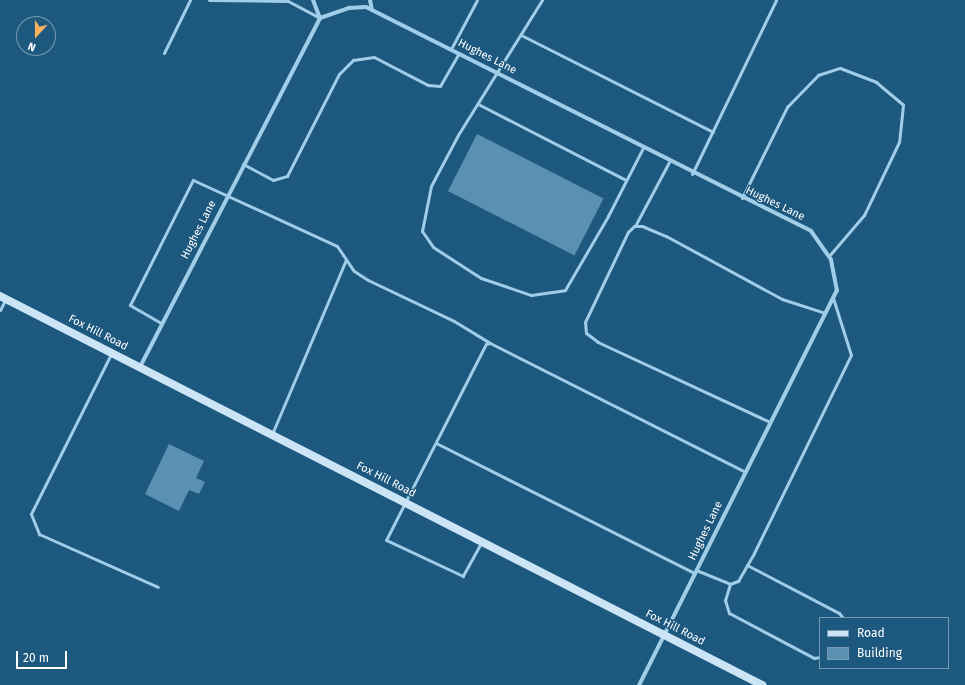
<!DOCTYPE html>
<html>
<head>
<meta charset="utf-8">
<style>
	body { margin:0 }
	#map { position:relative; width:965px; height:685px; overflow:hidden; background:#1d587f; font-family:"Fira Sans",sans-serif }
	div>[style] { position:absolute }
	.building>* { inset:0; background:#5a90b2; transform-origin:0 0 }
	.lane>* { height:3px; margin:-1.5px; padding:0 1.5px; transform-origin:1.5px; border-radius:1.5px; background:#a0cde8 }
	.street>* { height:4px; margin:-2px; padding:0 2px; transform-origin:2px; border-radius:2px; background:#a0cde8 }
	.secondary>* { height:8px; margin:-4px; padding:0 4px; transform-origin:4px; border-radius:4px; background:#cbe5f7 }
	span { translate:-50% -50%; white-space:nowrap; text-align:center; line-height:1.15; -webkit-text-stroke:3px #1d587f; paint-order:stroke }
	.street-label { font-size:11px; color:#fff }
	.legend { position:absolute; left:819px; top:617px; width:130px; height:52px; box-sizing:border-box; background:#1d587f; border:1px solid #779bb2; margin:0; padding:5px 7px; list-style:none; font-size:12px; color:#fff }
	.legend li { display:flex; align-items:center; gap:8px; height:20px }
	.legend b { width:20px; border:1px solid #779bb2 }
	.north { position:absolute; left:16px; top:16px; width:40px; height:40px; box-sizing:border-box; background:#1d587f; border:1px solid #779bb2; border-radius:50%; rotate:201deg; font-size:11px; font-weight:700; line-height:16px; text-align:center; color:#fff }
	.north::after { content:''; display:block; margin:auto; width:14px; height:18px; background:#f8b25e; clip-path:polygon(50% 0,100% 100%,50% 72%,0 100%) }
	.scale { position:absolute; left:16px; top:651px; width:51px; height:18px; box-sizing:border-box; border:2px solid #fff; border-top:0; padding-left:5px; font-size:12px; line-height:14px; white-space:nowrap; color:#fff; -webkit-text-stroke:3px #1d587f; paint-order:stroke }
</style>
</head>
<body>
<div id="map">
	<div class="building">
		<i style="left:477px;top:134px;width:142px;height:64px;rotate:27deg"></i>
		<i style="clip-path:polygon(169px 444px,204px 461px,196px 478px,205px 482px,199px 494px,189px 490px,179px 511px,145px 494px)"></i>
	</div>
	<div class="lane">
		<i style="left:209px;top:0;width:79px;rotate:0.7deg"></i>
		<i style="left:288px;top:1px;width:36px;rotate:28deg"></i>
		<i style="left:542px;top:0;width:159px;rotate:121.9deg"></i>
		<i style="left:458px;top:135px;width:58px;rotate:117.9deg"></i>
		<i style="left:431px;top:186px;width:46px;rotate:101.3deg"></i>
		<i style="left:422px;top:231px;width:19px;rotate:55deg"></i>
		<i style="left:433px;top:247px;width:57px;rotate:32.9deg"></i>
		<i style="left:481px;top:278px;width:53px;rotate:18.8deg"></i>
		<i style="left:531px;top:295px;width:34px;rotate:-8deg"></i>
		<i style="left:565px;top:290px;width:86px;rotate:-59.8deg"></i>
		<i style="left:608px;top:216px;width:76px;rotate:-62.8deg"></i>
		<i style="left:521px;top:35px;width:215px;rotate:26.8deg"></i>
		<i style="left:451px;top:49px;width:55px;rotate:-62deg"></i>
		<i style="left:164px;top:53px;width:59px;rotate:-63.9deg"></i>
		<i style="left:478px;top:104px;width:166px;rotate:27.2deg"></i>
		<i style="left:243px;top:164px;width:34px;rotate:28deg"></i>
		<i style="left:273px;top:180px;width:15px;rotate:-16deg"></i>
		<i style="left:287px;top:176px;width:114px;rotate:-63deg"></i>
		<i style="left:339px;top:74px;width:20px;rotate:-45deg"></i>
		<i style="left:353px;top:60px;width:21px;rotate:-8deg"></i>
		<i style="left:374px;top:57px;width:61px;rotate:27.4deg"></i>
		<i style="left:428px;top:85px;width:12px;rotate:5deg"></i>
		<i style="left:440px;top:86px;width:38px;rotate:-60deg"></i>
		<i style="left:692px;top:174px;width:193px;rotate:-64.2deg"></i>
		<i style="left:742px;top:198px;width:102px;rotate:-63.7deg"></i>
		<i style="left:787px;top:107px;width:45px;rotate:-45.9deg"></i>
		<i style="left:818px;top:75px;width:23px;rotate:-18deg"></i>
		<i style="left:840px;top:68px;width:39px;rotate:21deg"></i>
		<i style="left:876px;top:82px;width:35px;rotate:40deg"></i>
		<i style="left:903px;top:105px;width:37px;rotate:96deg"></i>
		<i style="left:899px;top:142px;width:81px;rotate:115.6deg"></i>
		<i style="left:864px;top:215px;width:54px;rotate:130.5deg"></i>
		<i style="left:635px;top:226px;width:72px;rotate:-62deg"></i>
		<i style="left:0;top:310px;width:11px;rotate:-63deg"></i>
		<i style="left:161px;top:323px;width:36px;rotate:-150deg"></i>
		<i style="left:130px;top:305px;width:140px;rotate:-63.3deg"></i>
		<i style="left:193px;top:180px;width:158px;rotate:24.6deg"></i>
		<i style="left:337px;top:246px;width:30px;rotate:56deg"></i>
		<i style="left:354px;top:271px;width:17px;rotate:33deg"></i>
		<i style="left:368px;top:280px;width:95px;rotate:25.5deg"></i>
		<i style="left:454px;top:321px;width:42px;rotate:31.4deg"></i>
		<i style="left:111px;top:354px;width:179px;rotate:116.6deg"></i>
		<i style="left:31px;top:514px;width:22px;rotate:68deg"></i>
		<i style="left:39px;top:534px;width:130px;rotate:24deg"></i>
		<i style="left:770px;top:422px;width:190px;rotate:-155.1deg"></i>
		<i style="left:598px;top:342px;width:15px;rotate:-143deg"></i>
		<i style="left:586px;top:333px;width:11px;rotate:-95deg"></i>
		<i style="left:585px;top:322px;width:100px;rotate:-64.5deg"></i>
		<i style="left:628px;top:232px;width:8px;rotate:-45deg"></i>
		<i style="left:634px;top:226px;width:8px"></i>
		<i style="left:642px;top:226px;width:26px;rotate:23deg"></i>
		<i style="left:666px;top:236px;width:132px;rotate:28.5deg"></i>
		<i style="left:782px;top:299px;width:45px;rotate:18deg"></i>
		<i style="left:272px;top:434px;width:189px;rotate:-67deg"></i>
		<i style="left:436px;top:443px;width:290px;rotate:26.7deg"></i>
		<i style="left:481px;top:543px;width:38px;rotate:119deg"></i>
		<i style="left:463px;top:576px;width:85px;rotate:-154.9deg"></i>
		<i style="left:386px;top:540px;width:220px;rotate:-63deg"></i>
		<i style="left:486px;top:344px;width:4px;rotate:-14deg"></i>
		<i style="left:490px;top:343px;width:286px;rotate:26.8deg"></i>
		<i style="left:747px;top:565px;width:104px;rotate:27.6deg"></i>
		<i style="left:839px;top:613px;width:6px;rotate:51deg"></i>
		<i style="left:696px;top:570px;width:37px;rotate:22deg"></i>
		<i style="left:730px;top:584px;width:9px;rotate:-21deg"></i>
		<i style="left:738px;top:581px;width:32px;rotate:-60deg"></i>
		<i style="left:754px;top:553px;width:220px;rotate:-63.9deg"></i>
		<i style="left:851px;top:355px;width:60px;rotate:-107.5deg"></i>
		<i style="left:730px;top:584px;width:17px;rotate:107deg"></i>
		<i style="left:725px;top:600px;width:14px;rotate:73deg"></i>
		<i style="left:729px;top:613px;width:96px;rotate:27.9deg"></i>
		<i style="left:814px;top:658px;width:6px;rotate:-9deg"></i>
	</div>
	<div class="street">
		<i style="left:313px;top:0;width:19px;rotate:69deg"></i>
		<i style="left:370px;top:0;width:10px;rotate:79deg"></i>
		<i style="left:140px;top:367px;width:393px;rotate:-62.7deg"></i>
		<i style="left:320px;top:18px;width:31px;rotate:-19deg"></i>
		<i style="left:349px;top:8px;width:17px;rotate:-3deg"></i>
		<i style="left:366px;top:7px;width:498px;rotate:26.7deg"></i>
		<i style="left:811px;top:231px;width:35px;rotate:55deg"></i>
		<i style="left:831px;top:260px;width:31px;rotate:79deg"></i>
		<i style="left:837px;top:290px;width:442px;rotate:116.6deg"></i>
	</div>
	<div class="secondary">
		<i style="left:0;top:296px;width:856px;rotate:27.04deg"></i>
	</div>
	<div class="street-label">
		<span style="left:487px;top:57px;rotate:27deg">Hughes Lane</span>
		<span style="left:775px;top:204px;rotate:26deg">Hughes Lane</span>
		<span style="left:199px;top:230px;rotate:-63deg">Hughes Lane</span>
		<span style="left:98px;top:333px;rotate:27deg">Fox Hill Road</span>
		<span style="left:386px;top:480px;rotate:27deg">Fox Hill Road</span>
		<span style="left:706px;top:531px;rotate:-64deg">Hughes Lane</span>
		<span style="left:675px;top:628px;rotate:27deg">Fox Hill Road</span>
	</div>
	<ul class="legend">
	<li><b style="height:5px;background:#cbe5f7"></b>Road</li>
	<li><b style="height:11px;background:#5a90b2"></b>Building</li>
	</ul>
	<div class="north">N</div>
	<div class="scale">20 m</div>
</div>
</body>
</html>
